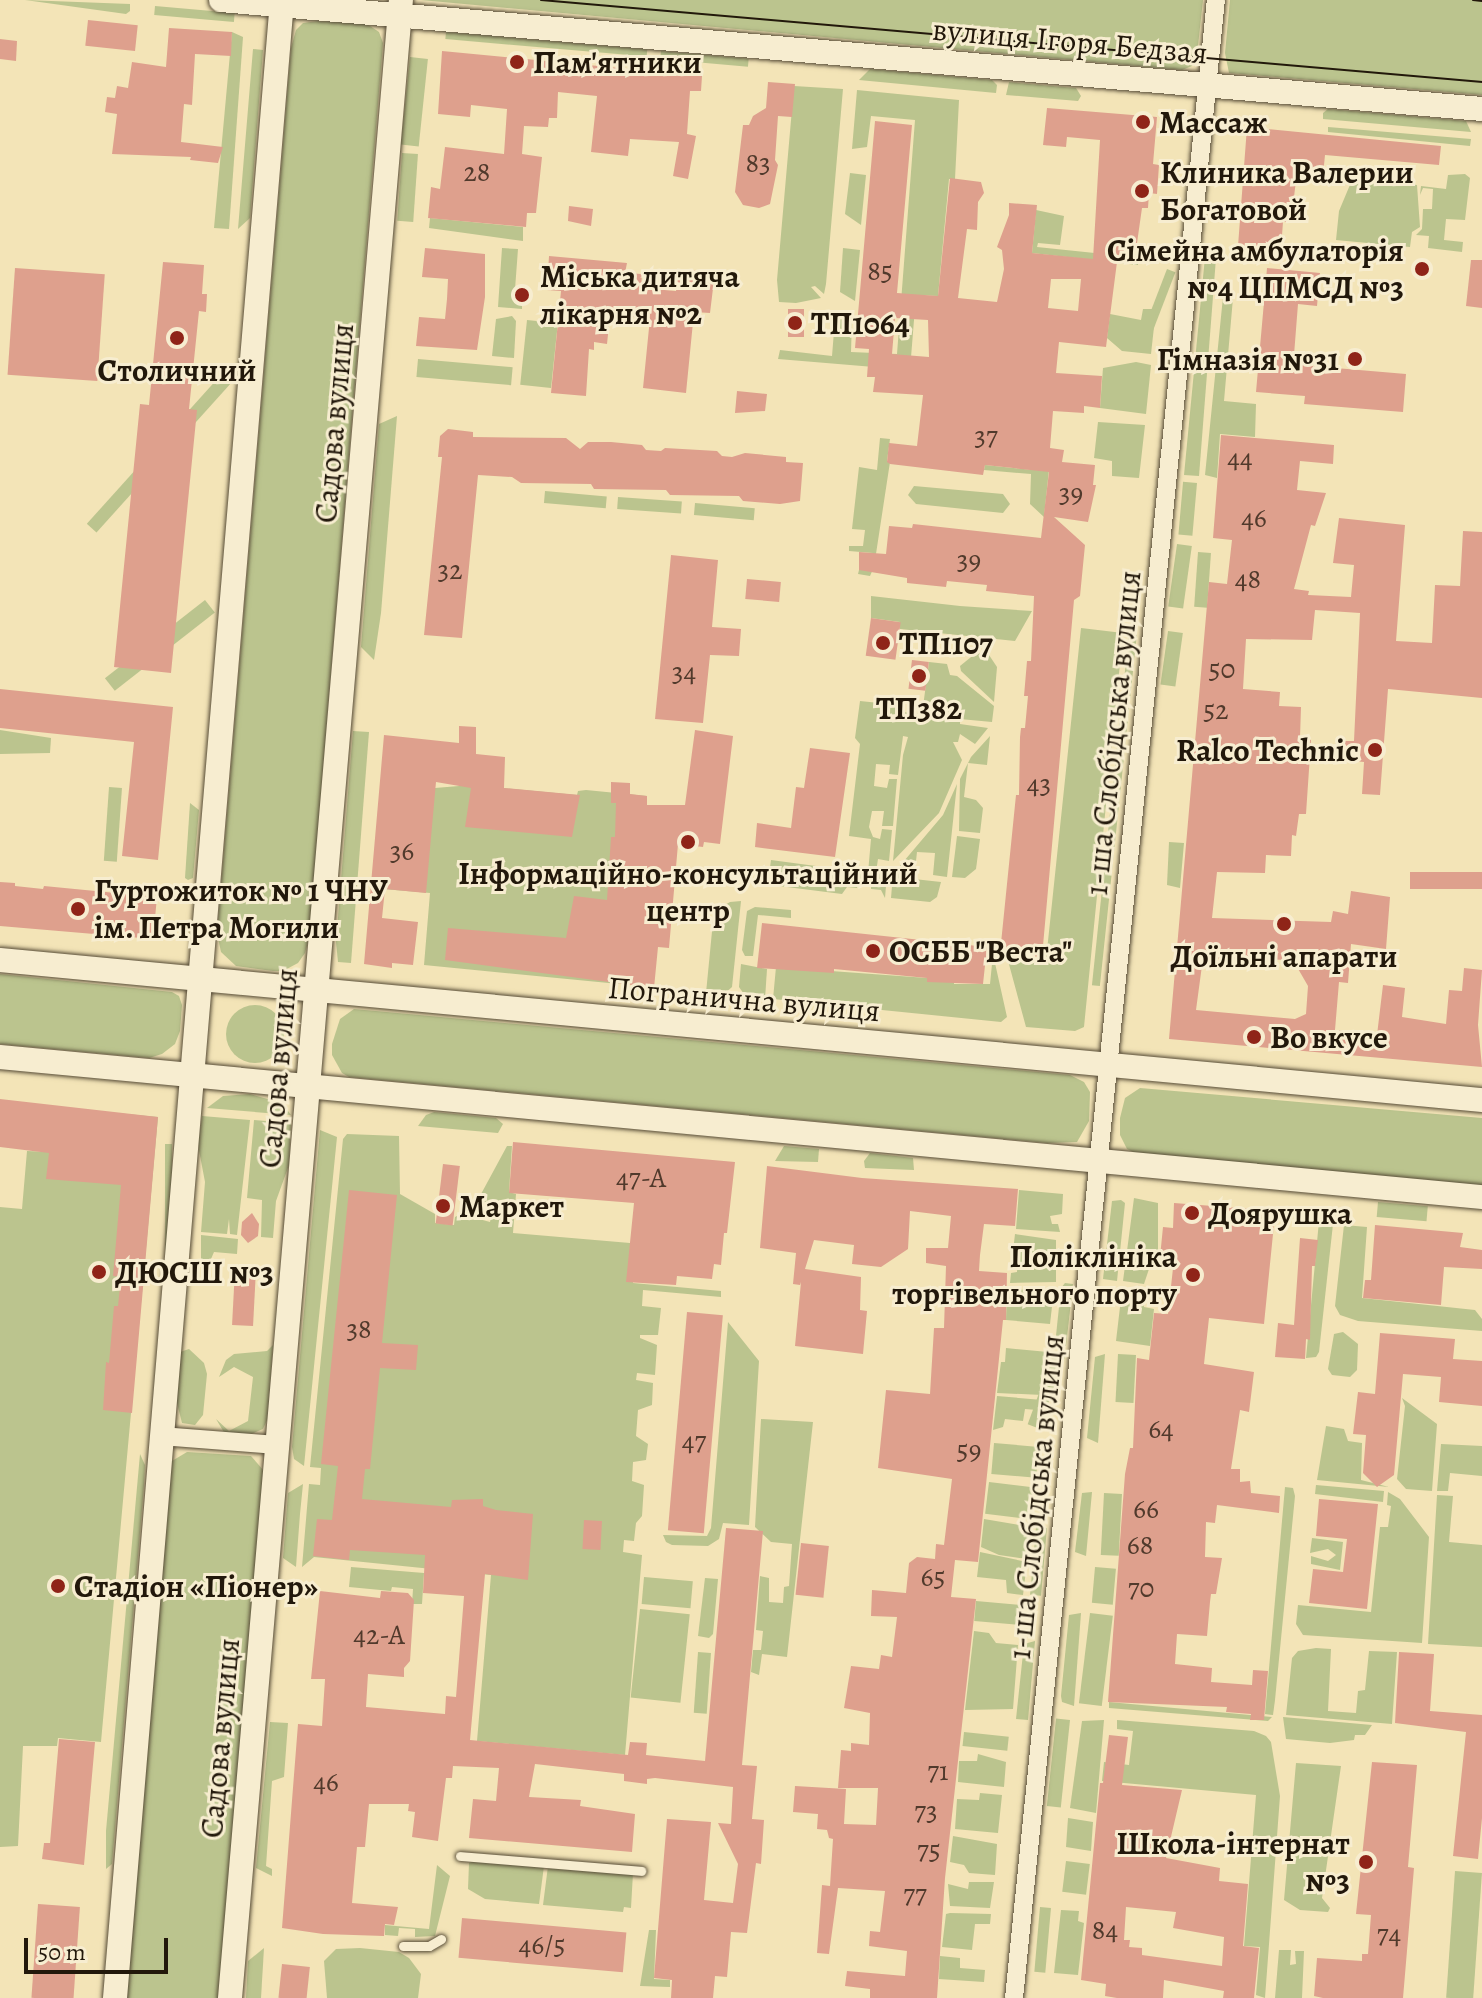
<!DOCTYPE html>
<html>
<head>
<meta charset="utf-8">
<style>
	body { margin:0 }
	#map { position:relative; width:1482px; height:1998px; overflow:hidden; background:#f3e4b7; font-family:Alegreya,serif }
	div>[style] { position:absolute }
	.green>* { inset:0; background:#bbc48e; transform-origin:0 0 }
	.round { border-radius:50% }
	.building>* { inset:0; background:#dea08d; transform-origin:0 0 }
	.roads { filter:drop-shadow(0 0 2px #564b36) drop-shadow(0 0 2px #564b36) }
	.lane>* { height:9px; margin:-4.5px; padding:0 4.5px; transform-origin:4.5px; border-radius:4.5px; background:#f7edd0 }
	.street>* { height:18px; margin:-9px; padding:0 9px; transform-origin:9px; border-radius:9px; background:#f7edd0 }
	.secondary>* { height:24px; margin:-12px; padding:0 12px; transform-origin:12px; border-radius:12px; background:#f7edd0 }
	.tram>* { height:2px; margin:-1px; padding:0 1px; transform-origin:1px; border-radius:1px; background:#22180b }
	.dots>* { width:22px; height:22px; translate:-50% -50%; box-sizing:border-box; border:4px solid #f7edd0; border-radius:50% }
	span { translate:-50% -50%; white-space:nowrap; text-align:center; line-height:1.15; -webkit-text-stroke:6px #f7edd0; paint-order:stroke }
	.number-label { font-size:28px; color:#513a2c }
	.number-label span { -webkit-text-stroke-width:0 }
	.street-label { font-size:32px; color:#22180b }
	.poi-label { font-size:32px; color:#22180b; font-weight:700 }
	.left { translate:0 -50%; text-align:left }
	.right { translate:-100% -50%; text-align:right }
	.scale { position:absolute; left:24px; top:1938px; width:144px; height:36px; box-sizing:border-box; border:4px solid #22180b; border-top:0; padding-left:10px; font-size:24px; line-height:28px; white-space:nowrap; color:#22180b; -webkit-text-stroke:6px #f7edd0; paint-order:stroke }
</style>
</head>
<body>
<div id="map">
	<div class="green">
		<i style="clip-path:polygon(25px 0,130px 4px,130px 11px,126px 14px)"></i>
		<i style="clip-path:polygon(421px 0,1203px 0,1197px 55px,1192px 66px,1182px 70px)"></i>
		<i style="clip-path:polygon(1230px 0,1482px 0,1482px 95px,1229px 73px,1225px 53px)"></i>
		<i style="left:155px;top:6px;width:80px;height:9px;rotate:5deg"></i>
		<i style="clip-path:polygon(318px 21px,367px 24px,379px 32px,383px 43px,309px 939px,305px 953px,298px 963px,283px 971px,273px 971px,236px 966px,221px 952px,217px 933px,291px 48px,296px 30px,303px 23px)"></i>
		<i style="clip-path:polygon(232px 32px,243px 37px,229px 229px,214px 228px)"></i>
		<i style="left:446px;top:32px;width:202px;height:7px;rotate:5deg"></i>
		<i style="clip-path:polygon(253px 49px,263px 50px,250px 218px,238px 229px)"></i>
		<i style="left:661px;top:51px;width:88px;height:8px;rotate:5deg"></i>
		<i style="left:410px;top:57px;width:18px;height:88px;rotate:6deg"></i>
		<i style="clip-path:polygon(870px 69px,992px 80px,997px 85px,996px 93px,859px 80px)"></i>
		<i style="clip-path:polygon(1009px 82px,1076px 88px,1081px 96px,1078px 101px,1006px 95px)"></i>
		<i style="clip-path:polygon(794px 86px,843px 89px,826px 284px,824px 294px,815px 286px,811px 287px,821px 298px,796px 303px,779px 302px,777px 280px)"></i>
		<i style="clip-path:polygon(857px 90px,959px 100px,955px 179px,949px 179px,938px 296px,916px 295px,910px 370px,778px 359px,780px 350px,832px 356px,835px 319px,852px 320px,851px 352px,897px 354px,915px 120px,871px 116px,867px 147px,852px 149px)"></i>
		<i style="clip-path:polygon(1328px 109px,1466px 121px,1471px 132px,1323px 119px,1323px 113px)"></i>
		<i style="clip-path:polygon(1328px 127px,1471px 139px,1470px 146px,1328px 132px)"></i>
		<i style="left:402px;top:153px;width:16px;height:68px;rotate:4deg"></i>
		<i style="clip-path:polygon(850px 173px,866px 175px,861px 225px,845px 214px)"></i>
		<i style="clip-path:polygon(1465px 174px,1470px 178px,1465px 220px,1446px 219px,1444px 240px,1463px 242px,1462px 252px,1428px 248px,1429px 236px,1416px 235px,1422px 229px,1423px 209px,1432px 209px,1433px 189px,1423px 188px,1420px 195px,1421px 186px,1446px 189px,1448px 175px)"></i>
		<i style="clip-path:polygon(1352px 180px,1417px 185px,1420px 227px,1412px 232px,1410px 247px,1336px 240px,1339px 211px)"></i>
		<i style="clip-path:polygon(1036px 210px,1064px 216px,1060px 245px,1038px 243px,1037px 247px,1133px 257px,1138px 259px,1138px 265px,1032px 253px)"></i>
		<i style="clip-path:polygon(430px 218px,523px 227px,523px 241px,429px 228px)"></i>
		<i style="clip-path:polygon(502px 248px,518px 249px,514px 303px,522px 304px,522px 309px,498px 307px)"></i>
		<i style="clip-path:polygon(843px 248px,860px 250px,855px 301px,840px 292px)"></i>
		<i style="clip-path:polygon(1205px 257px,1216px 258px,1199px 476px,1184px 475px)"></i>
		<i style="left:1167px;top:269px;width:9px;height:85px;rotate:21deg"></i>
		<i style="clip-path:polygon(1223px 297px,1233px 298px,1224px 401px,1256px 404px,1255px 437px,1220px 434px,1217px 478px,1205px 475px)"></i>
		<i style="clip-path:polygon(1143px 309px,1156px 309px,1151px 354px,1122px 351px,1107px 338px,1110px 314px,1141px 320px)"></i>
		<i style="clip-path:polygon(512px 316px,516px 321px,514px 358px,492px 356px,496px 319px)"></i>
		<i style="left:527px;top:320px;width:31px;height:65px;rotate:6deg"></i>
		<i style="left:418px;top:359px;width:95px;height:18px;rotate:5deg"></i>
		<i style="clip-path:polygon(1136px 362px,1151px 365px,1146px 414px,1100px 408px,1103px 368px)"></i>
		<i style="left:228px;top:367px;width:13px;height:211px;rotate:42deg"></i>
		<i style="clip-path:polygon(397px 416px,381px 613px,374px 660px,361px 647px,379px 424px)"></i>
		<i style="clip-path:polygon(1098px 422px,1145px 425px,1139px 478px,1112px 476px,1112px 461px,1094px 458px)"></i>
		<i style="clip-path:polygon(880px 438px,890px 439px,887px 461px,890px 462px,874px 567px,870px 576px,858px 574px,859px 570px,871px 570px,873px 553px,849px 551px,849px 546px,863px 546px,865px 530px,852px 529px,859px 467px,877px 470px)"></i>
		<i style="clip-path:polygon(1050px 460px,1044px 517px,1030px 504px,1031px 474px,984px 470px,985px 465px,1033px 470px)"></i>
		<i style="left:1197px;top:483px;width:53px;height:14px;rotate:95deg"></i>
		<i style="clip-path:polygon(914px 486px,1003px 494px,1010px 504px,1003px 513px,916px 504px,908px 495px)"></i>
		<i style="left:545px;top:491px;width:62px;height:12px;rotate:5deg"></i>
		<i style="left:618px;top:497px;width:64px;height:12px;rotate:4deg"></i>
		<i style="left:695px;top:503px;width:60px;height:12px;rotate:5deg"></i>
		<i style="left:1177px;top:544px;width:15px;height:63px;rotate:8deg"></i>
		<i style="left:1198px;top:552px;width:13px;height:55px;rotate:4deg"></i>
		<i style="clip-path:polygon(871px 596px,960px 606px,1032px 611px,1015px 641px,900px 629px,900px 622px,871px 618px)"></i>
		<i style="left:205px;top:600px;width:16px;height:127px;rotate:52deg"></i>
		<i style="clip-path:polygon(1081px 628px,1123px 633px,1084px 1027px,1075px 1031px,1026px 1027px,1007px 957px,1046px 960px)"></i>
		<i style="left:1168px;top:631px;width:15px;height:54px;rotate:8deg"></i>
		<i style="left:1137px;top:633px;width:355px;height:8px;rotate:96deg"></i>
		<i style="clip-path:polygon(976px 653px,989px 655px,997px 667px,994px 702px,961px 671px,960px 666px)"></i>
		<i style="clip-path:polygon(929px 662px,947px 664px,950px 675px,957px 676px,994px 706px,992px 722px,960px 719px,960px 724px,988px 728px,975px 744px,960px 734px,958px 742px,953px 742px,962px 760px,939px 813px,893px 861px,903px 755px,908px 737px,903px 736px,898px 775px,889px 774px,890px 765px,876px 764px,874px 786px,887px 788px,889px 779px,897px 779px,893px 826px,882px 826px,884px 811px,872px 811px,869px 827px,873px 837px,880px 839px,882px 829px,892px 830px,889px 861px,878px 859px,876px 872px,887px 874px,885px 898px,881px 890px,871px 889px,871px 880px,858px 879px,857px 888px,847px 887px,842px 894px,779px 886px,769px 875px,771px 860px,868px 873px,871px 839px,849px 836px,860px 744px,855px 738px,860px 701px,898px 705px,903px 712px,922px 714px)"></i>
		<i style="clip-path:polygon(0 730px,51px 738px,50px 753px,0 754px)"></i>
		<i style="clip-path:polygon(353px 731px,369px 732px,351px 963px,338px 962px,336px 942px)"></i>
		<i style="clip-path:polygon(990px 736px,987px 765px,968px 763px,964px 797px,976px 800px,983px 808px,980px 833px,959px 831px,960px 779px,971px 757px)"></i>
		<i style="clip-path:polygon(957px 784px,947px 877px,933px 875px,935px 853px,917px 852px,914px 879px,941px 882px,937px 897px,930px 902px,891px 898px,893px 874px,943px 815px)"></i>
		<i style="clip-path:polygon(471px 785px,577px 795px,578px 791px,586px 790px,647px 796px,619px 984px,424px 965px,430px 893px,371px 888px,435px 788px)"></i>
		<i style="left:109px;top:787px;width:13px;height:74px;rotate:4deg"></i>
		<i style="clip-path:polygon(190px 803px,199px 810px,193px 878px,188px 880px,185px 878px)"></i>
		<i style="clip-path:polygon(957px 836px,980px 839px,976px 869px,965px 878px,952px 877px)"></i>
		<i style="clip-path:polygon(1169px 842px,1184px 843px,1180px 888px,1167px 885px)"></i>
		<i style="clip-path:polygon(741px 901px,732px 987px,723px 995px,706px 993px,714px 911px,730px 902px)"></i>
		<i style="clip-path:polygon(755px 907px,791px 910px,791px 918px,758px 915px,753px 956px,745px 956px,742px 950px,747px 911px)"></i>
		<i style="clip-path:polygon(993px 954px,1007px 1017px,1001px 1022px,773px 999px,776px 967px,927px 978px,927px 982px,954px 981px,954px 984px,990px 984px)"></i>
		<i style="clip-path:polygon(741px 964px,767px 969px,765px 999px,746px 997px,739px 987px)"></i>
		<i style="clip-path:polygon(0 974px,172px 992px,179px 996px,182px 1005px,180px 1031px,175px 1044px,162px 1054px,149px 1058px,0 1044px)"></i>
		<i class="round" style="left:226px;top:1005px;width:58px;height:58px"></i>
		<i style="clip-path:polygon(354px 1009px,1070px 1075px,1084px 1082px,1090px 1092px,1089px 1121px,1077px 1142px,1047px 1143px,349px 1077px,342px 1073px,332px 1055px,332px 1044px,340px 1019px)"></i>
		<i style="clip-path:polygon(1140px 1088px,1482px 1118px,1482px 1187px,1135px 1153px,1127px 1149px,1120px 1135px,1120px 1118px,1125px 1098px)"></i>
		<i style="clip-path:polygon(250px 1094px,282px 1103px,291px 1115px,207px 1108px,223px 1096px)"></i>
		<i style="clip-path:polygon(53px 1107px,158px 1117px,101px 1742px,58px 1738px,57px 1746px,23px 1746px,18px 1846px,0 1847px,0 1207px,22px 1209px,27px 1151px,49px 1152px)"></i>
		<i style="clip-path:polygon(434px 1112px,496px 1118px,503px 1124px,498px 1133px,418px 1126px,426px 1115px)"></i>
		<i style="clip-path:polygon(202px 1116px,250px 1120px,237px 1235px,230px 1234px,229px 1219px,227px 1234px,201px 1232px,205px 1182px,198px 1145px)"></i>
		<i style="clip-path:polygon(254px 1120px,291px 1123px,289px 1165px,276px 1201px,273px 1238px,261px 1237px,262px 1200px,247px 1198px)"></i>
		<i style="clip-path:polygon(320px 1130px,337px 1137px,304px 1466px,294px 1459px,292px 1447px)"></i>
		<i style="clip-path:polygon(347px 1134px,399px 1136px,400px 1194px,435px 1214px,435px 1223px,454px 1225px,455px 1217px,461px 1214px,490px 1222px,492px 1213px,474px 1207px,507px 1146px,512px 1146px,509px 1192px,516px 1194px,513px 1233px,630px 1243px,633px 1283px,721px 1291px,721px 1297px,643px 1290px,642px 1306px,661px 1308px,658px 1335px,640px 1335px,640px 1338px,657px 1345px,655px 1375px,637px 1373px,636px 1380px,653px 1383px,652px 1405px,638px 1410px,636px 1436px,648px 1444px,646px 1460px,633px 1462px,632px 1481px,644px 1485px,642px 1516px,636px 1523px,634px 1541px,624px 1540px,623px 1552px,642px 1555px,625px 1755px,477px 1741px,491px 1575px,314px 1557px,302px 1567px,309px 1484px,320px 1485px,321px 1468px,310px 1467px,343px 1139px)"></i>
		<i style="left:165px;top:1144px;width:7px;height:280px"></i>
		<i style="clip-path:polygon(784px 1146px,819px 1149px,818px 1162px,775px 1161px)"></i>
		<i style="clip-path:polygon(870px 1153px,913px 1158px,914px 1170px,865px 1168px,864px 1161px)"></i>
		<i style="clip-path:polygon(1019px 1190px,1063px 1194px,1062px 1214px,1050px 1216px,1052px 1224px,1058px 1224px,1060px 1232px,1016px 1229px)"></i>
		<i style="clip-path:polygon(1134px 1198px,1158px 1203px,1158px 1269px,1149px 1269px,1144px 1284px,1123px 1281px)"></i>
		<i style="clip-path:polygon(1121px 1200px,1125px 1203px,1117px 1281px,1103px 1279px,1112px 1201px)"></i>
		<i style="left:1378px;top:1202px;width:50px;height:15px;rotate:5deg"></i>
		<i style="clip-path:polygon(1319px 1221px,1333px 1224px,1319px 1352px,1316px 1357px,1306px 1358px)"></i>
		<i style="clip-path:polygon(1344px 1225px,1367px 1227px,1362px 1298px,1475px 1310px,1482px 1319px,1482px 1331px,1358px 1321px,1340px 1315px,1335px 1306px)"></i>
		<i style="clip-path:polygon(1015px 1234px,1056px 1240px,1056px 1282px,1010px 1283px,1011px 1273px,1017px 1272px,1018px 1252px,1013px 1251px)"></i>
		<i style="clip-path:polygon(201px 1235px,238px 1239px,237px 1254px,214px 1252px,208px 1266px,201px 1265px)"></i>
		<i style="clip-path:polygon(1065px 1283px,1073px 1284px,1066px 1346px,1055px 1345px,1061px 1288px)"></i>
		<i style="clip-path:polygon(1054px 1289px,1050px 1324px,1006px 1320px,1007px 1290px)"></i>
		<i style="clip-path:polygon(1122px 1290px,1142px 1293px,1144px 1307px,1154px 1309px,1150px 1346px,1116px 1341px)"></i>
		<i style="clip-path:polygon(728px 1322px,759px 1361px,749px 1525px,723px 1523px,719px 1539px,708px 1546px,672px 1545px,666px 1542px,663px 1535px,707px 1536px,711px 1528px)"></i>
		<i style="clip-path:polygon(1343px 1332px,1358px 1344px,1357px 1370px,1350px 1377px,1332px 1375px,1328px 1369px,1334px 1334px)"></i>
		<i style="clip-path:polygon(273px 1345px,268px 1418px,263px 1429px,249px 1435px,225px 1434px,216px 1419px,229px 1431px,248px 1421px,253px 1377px,234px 1367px,219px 1377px,226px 1360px,234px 1354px,267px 1351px)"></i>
		<i style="clip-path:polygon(1006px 1348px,1048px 1352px,1043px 1395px,997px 1393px,1001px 1362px,1005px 1362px)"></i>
		<i style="clip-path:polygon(189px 1349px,204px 1363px,207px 1374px,203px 1415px,195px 1425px,182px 1423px,176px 1399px,180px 1352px)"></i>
		<i style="left:1054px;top:1352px;width:12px;height:77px;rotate:20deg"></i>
		<i style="clip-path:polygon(1105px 1354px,1098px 1443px,1087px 1438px,1095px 1357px)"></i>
		<i style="left:1118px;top:1354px;width:18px;height:48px;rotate:3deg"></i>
		<i style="clip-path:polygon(997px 1396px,1042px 1400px,1041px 1426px,1036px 1424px,1037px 1410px,1025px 1409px,1023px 1421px,1005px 1419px,1003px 1427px,993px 1430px)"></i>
		<i style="clip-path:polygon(1402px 1398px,1437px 1424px,1432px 1491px,1406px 1489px,1397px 1479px,1405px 1406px)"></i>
		<i style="clip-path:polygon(761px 1419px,813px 1422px,787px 1657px,762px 1654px,759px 1675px,751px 1672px,753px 1650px,761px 1650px,763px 1631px,756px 1630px,760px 1576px,769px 1578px,769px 1602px,783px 1603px,784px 1587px,789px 1586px,792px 1544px,771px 1542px,755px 1527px)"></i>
		<i style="clip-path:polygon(1326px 1426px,1344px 1429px,1348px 1441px,1362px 1443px,1361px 1480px,1389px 1487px,1317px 1480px)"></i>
		<i style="left:994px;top:1443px;width:45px;height:31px;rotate:5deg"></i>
		<i style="clip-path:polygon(1441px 1444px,1482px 1446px,1482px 1476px,1450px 1473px,1448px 1491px,1437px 1491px)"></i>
		<i style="clip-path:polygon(187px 1452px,251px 1456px,264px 1471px,219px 1998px,127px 1998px,172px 1461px)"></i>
		<i style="clip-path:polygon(140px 1454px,145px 1465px,144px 1485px,112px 1864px,106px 1869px,106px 1831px)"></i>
		<i style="left:989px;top:1482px;width:46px;height:32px;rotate:7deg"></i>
		<i style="clip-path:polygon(303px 1484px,300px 1514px,296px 1567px,283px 1558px,288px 1493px)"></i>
		<i style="clip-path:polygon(1316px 1485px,1384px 1491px,1383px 1502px,1315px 1494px)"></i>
		<i style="clip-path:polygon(1285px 1487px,1293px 1488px,1295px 1496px,1275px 1700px,1273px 1715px,1265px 1714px)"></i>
		<i style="clip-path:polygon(1092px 1492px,1086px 1556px,1075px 1552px,1082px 1493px)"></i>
		<i style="clip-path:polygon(1388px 1492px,1400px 1499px,1429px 1537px,1422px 1643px,1303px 1635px,1296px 1624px,1298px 1605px,1371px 1612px,1380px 1527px,1388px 1527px,1391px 1506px,1387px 1505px)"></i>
		<i style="left:1104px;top:1493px;width:18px;height:62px;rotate:3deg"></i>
		<i style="clip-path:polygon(1437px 1495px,1453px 1496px,1449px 1542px,1482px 1545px,1482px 1647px,1428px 1644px)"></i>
		<i style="clip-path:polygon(984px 1519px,1031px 1527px,1027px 1559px,999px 1555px,981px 1547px)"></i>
		<i style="left:1036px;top:1527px;width:11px;height:68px;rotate:5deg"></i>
		<i style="clip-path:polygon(1312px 1538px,1343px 1542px,1340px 1570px,1311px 1564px,1311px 1556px,1328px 1561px,1336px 1555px,1328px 1549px,1310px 1553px)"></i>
		<i style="clip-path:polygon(980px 1552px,1027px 1562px,1023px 1595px,1007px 1593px,1006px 1580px,977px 1577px)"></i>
		<i style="clip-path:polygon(351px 1567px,424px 1573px,422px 1604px,412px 1604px,413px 1589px,392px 1587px,391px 1591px,349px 1587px)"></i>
		<i style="left:1095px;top:1567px;width:21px;height:36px;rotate:5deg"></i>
		<i style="left:644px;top:1577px;width:49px;height:27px;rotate:5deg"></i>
		<i style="clip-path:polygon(705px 1578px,718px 1579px,713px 1634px,709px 1638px,698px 1636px)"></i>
		<i style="left:976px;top:1601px;width:47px;height:20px;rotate:5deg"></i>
		<i style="left:640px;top:1609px;width:50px;height:89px;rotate:6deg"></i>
		<i style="clip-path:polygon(1081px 1613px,1074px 1706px,1062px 1702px,1061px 1696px,1069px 1615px)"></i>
		<i style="left:1090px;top:1613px;width:23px;height:91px;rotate:7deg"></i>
		<i style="clip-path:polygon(974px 1631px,989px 1633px,996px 1643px,1018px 1645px,1013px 1709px,965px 1710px)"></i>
		<i style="clip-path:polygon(1035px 1641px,1028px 1720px,1016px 1719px,1024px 1644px)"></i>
		<i style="clip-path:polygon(1316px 1648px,1331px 1649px,1328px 1711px,1356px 1713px,1358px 1691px,1365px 1690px,1369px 1651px,1397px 1652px,1392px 1724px,1286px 1715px,1292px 1658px,1298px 1651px)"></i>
		<i style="left:698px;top:1652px;width:13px;height:61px;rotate:4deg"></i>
		<i style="clip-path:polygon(1109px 1702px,1272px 1717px,1268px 1721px,1109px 1708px)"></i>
		<i style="clip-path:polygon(1283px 1717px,1372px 1725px,1365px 1735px,1355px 1735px,1354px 1740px,1330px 1743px,1286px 1739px)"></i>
		<i style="left:1070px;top:1720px;width:88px;height:14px;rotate:96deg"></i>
		<i style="clip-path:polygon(1104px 1720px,1096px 1813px,1070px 1808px,1082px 1721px)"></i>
		<i style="clip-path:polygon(1117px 1720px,1254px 1731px,1266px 1736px,1271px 1742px,1280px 1796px,1265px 1998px,1256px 1995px,1260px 1947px,1244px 1946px,1256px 1795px,1102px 1781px,1104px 1762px,1129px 1765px,1133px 1731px,1117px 1729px)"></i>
		<i style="clip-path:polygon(270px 1722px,288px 1723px,284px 1777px,272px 1781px,266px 1866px,272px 1869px,272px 1876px,256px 1868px)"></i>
		<i style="left:964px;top:1732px;width:45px;height:14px;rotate:6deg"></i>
		<i style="clip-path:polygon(978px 1754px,1006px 1762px,1004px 1787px,958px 1782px,959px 1761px,977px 1761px)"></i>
		<i style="clip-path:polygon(1296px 1763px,1341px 1766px,1322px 1898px,1330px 1908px,1328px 1912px,1300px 1910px,1284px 1900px)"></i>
		<i style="clip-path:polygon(980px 1793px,1002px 1795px,998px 1833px,955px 1829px,957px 1799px,979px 1800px)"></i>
		<i style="clip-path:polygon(1068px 1818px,1093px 1822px,1091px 1851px,1066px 1847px)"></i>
		<i style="clip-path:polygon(953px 1836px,997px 1844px,995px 1875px,969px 1873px,964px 1865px,950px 1862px)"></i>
		<i style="clip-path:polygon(474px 1861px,544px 1866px,539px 1904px,485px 1899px,468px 1889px,469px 1863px)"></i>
		<i style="left:1066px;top:1861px;width:24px;height:31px;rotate:7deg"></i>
		<i style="clip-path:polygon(437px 1865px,450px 1876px,435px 1936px,415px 1937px,415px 1929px,399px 1928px,398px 1936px,385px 1935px,385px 1925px,429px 1929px)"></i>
		<i style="clip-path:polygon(548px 1866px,633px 1873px,631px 1908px,624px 1907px,623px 1912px,543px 1905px)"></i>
		<i style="left:1455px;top:1871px;width:27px;height:127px;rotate:4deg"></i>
		<i style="clip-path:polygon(969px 1882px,994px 1882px,990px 1908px,950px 1906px,948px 1884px,968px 1889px)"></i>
		<i style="left:1040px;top:1907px;width:11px;height:65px;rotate:5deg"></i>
		<i style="clip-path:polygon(1061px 1910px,1079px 1911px,1078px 1921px,1084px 1923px,1078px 1975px,1054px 1973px)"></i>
		<i style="clip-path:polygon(950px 1913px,991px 1914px,990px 1924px,975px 1924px,972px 1950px,942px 1947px,946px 1914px)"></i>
		<i style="clip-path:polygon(649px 1930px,656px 1930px,654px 1979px,670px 1980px,670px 1987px,640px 1986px)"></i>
		<i style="clip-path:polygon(264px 1948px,261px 1998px,246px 1998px,248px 1961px)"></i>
		<i style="clip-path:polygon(360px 1948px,399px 1952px,409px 1958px,421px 1974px,418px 1998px,327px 1998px,324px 1961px,336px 1949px)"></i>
		<i style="clip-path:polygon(1279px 1950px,1291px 1950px,1290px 1965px,1296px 1964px,1295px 1951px,1304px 1951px,1302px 1998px,1275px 1998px)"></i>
		<i style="clip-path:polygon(940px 1956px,960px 1958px,960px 1968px,985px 1970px,984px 1982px,939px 1979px)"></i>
	</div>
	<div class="building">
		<i style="left:88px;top:20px;width:50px;height:26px;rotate:6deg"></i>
		<i style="clip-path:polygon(169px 28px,232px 32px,231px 56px,195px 54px,192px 105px,184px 104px,181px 142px,223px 147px,218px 163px,190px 160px,191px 157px,112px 154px,117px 114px,105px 112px,107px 97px,115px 98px,117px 86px,128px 88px,132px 62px,166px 67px)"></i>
		<i style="clip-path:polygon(0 39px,17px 41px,16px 61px,0 59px)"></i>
		<i style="clip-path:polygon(442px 51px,702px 76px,701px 91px,690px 91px,687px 134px,696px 136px,688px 179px,673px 176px,679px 142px,630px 139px,628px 156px,591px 152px,597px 96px,558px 92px,557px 118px,549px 118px,548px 127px,524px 126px,522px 154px,542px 157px,536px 213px,527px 213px,526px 227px,428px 218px,431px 187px,440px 189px,445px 147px,504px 154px,507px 109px,471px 105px,470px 117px,438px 114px)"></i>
		<i style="clip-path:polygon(768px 82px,795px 84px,792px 117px,778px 116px,775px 160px,778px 165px,770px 204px,759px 208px,743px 205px,735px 192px,743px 125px,749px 125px,753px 116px,766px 108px)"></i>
		<i style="clip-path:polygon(evenodd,1047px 108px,1157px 117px,1153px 164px,1159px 165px,1157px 194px,1149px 193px,1148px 208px,1142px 208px,1134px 264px,1117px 262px,1106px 347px,1059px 342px,1056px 373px,1102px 376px,1100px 408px,1084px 406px,1084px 413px,1053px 411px,1050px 448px,1064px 450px,1062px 462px,1095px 465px,1093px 485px,1096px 485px,1088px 522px,1054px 517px,1085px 545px,1080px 596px,1074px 600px,1042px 957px,1000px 953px,1016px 795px,1019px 795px,1020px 737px,1021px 728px,1025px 728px,1028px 696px,1024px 696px,1027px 661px,1031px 661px,1034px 596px,986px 591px,987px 585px,947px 581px,946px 587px,907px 583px,907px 578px,859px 570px,859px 552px,886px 554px,889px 526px,912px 528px,913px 524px,1041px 538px,1049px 472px,985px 465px,983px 475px,890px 464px,887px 462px,889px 443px,917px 446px,923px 395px,873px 392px,875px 377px,867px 377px,869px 349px,855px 348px,875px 121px,912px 125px,897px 293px,938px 296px,950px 178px,981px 182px,984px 193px,978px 202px,977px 230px,967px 229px,958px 298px,997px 302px,1004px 269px,1002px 250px,997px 247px,1009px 215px,1009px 203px,1037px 205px,1032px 253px,1093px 259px,1100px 140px,1067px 137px,1066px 147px,1043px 145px,1047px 108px,1051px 279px,1081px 279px,1078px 311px,1048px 308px,1051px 279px,1047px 108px,895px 318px,928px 320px,929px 357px,892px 354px,895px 318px)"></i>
		<i style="clip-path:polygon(1247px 127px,1441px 146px,1439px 165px,1325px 155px,1323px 175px,1297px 172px,1291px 222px,1283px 222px,1281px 249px,1238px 246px)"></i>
		<i style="clip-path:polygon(569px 206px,593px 209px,591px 226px,568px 221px)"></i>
		<i style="clip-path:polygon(425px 248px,485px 254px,485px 297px,477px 350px,416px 346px,419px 317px,445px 319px,447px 299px,448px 279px,422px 277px)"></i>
		<i style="clip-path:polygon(549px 256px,627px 263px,625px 273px,642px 274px,641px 288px,676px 291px,679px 269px,715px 272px,710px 313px,694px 312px,686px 393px,643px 388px,650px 318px,610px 316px,607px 344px,594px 342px,594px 350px,589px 349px,586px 396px,551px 393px,561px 291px,547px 290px)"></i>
		<i style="clip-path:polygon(1471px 260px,1482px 260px,1482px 308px,1466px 306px)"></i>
		<i style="clip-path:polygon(163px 262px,204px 265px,202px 294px,207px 294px,206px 312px,199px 311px,189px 409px,197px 410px,171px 673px,114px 667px,140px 404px,149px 405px)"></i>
		<i style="left:15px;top:268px;width:90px;height:107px;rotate:4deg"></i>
		<i style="clip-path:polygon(1267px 268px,1320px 273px,1317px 306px,1298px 304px,1294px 355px,1312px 357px,1312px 366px,1406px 374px,1403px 412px,1304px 404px,1305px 396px,1256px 392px)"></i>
		<i style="left:788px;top:309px;width:16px;height:28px"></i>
		<i style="clip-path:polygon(737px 391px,767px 394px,765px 411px,735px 413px)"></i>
		<i style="clip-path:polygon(448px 429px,473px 432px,473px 437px,566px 438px,580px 449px,588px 442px,611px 442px,642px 445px,646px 450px,661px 451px,665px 448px,717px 451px,722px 456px,732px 457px,745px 453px,786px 457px,786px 462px,803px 463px,800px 501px,780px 504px,743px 501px,739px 496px,670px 495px,666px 490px,594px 489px,591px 484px,521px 483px,512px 477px,478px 475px,462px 638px,424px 635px,442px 457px,438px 457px,440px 436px)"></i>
		<i style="clip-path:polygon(evenodd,1221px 435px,1334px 445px,1333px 464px,1300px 461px,1297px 490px,1326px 493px,1315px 526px,1311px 525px,1294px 589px,1309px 591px,1308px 595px,1351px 597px,1354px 565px,1333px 563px,1339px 518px,1405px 525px,1396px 641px,1432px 643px,1435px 585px,1460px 586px,1463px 531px,1482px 532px,1482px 698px,1388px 689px,1380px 795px,1362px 794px,1364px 762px,1344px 760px,1345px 741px,1354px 741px,1360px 613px,1315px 610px,1312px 640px,1246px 639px,1243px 689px,1280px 692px,1279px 706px,1301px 707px,1300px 738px,1311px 740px,1306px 814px,1299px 814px,1296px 836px,1292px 835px,1291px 856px,1266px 855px,1265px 873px,1217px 872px,1212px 918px,1331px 922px,1333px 911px,1348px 914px,1351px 891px,1390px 897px,1386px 949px,1351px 944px,1348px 983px,1339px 982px,1335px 1030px,1377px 1035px,1383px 985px,1405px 988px,1402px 1017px,1446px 1024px,1449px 990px,1462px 991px,1464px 968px,1482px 970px,1478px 1025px,1482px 1067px,1169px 1039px,1209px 582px,1227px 584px,1232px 540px,1213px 538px,1221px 435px,1203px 958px,1293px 960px,1308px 986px,1306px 1014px,1295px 1019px,1196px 1010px,1203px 958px)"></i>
		<i style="clip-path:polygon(671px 555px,718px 560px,712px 627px,741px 629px,739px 656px,710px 655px,703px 723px,655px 719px)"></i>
		<i style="left:747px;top:579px;width:34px;height:20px;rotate:5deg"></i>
		<i style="left:871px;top:618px;width:30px;height:38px;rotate:8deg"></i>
		<i style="left:912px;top:660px;width:17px;height:29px;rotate:7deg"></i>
		<i style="clip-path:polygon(0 689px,173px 707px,158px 860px,122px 856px,134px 742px,0 728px)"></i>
		<i style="clip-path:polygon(459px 726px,476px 727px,476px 754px,505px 757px,504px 788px,580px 795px,572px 837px,465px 827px,471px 788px,436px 782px,426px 893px,385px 889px,382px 918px,418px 922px,413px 965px,392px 963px,392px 968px,364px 964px,384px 735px,459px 743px)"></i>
		<i style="clip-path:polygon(695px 730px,733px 736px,720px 844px,704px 842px,703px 847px,678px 844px,669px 948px,658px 947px,654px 988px,445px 960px,448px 928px,566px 938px,574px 896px,607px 900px,611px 837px,615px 837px,616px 803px,611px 803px,611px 782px,630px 783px,630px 794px,647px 796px,647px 805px,685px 805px)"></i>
		<i style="clip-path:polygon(810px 748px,850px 753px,835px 857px,755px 847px,757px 823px,791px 828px,796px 787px,804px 788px)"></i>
		<i style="left:1482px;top:872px;width:17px;height:72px;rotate:90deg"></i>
		<i style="clip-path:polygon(0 882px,15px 883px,15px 886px,43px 889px,44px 886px,157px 897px,153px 939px,0 926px)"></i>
		<i style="clip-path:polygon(762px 923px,987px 947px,983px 984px,927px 982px,927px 978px,834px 969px,834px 973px,757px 968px)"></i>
		<i style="clip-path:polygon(0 1099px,158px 1117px,132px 1413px,103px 1410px,106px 1362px,109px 1363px,114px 1306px,118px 1306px,121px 1277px,113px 1276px,121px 1185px,46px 1179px,49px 1153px,0 1147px)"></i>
		<i style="clip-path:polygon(513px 1142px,735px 1162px,727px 1233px,724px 1233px,721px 1265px,714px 1264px,712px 1279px,677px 1276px,676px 1285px,626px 1282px,634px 1203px,509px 1193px)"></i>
		<i style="left:443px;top:1164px;width:17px;height:60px;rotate:7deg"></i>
		<i style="clip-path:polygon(767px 1166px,862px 1178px,1018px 1189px,1015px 1226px,984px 1224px,980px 1255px,979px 1271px,1007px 1273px,1006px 1320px,1003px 1320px,978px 1562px,955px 1560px,951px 1597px,976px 1599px,945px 1878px,937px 1998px,870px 1998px,870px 1989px,845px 1986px,847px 1971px,905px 1976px,907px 1951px,869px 1946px,870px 1931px,880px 1932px,885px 1891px,838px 1888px,829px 1954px,817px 1953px,822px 1885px,830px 1886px,833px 1839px,829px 1838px,827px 1830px,817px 1829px,818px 1814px,793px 1812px,795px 1786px,846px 1789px,844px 1824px,876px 1825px,878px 1788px,838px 1788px,841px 1750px,851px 1751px,851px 1743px,869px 1745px,870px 1713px,844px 1708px,851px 1666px,879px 1669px,881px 1655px,892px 1657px,897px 1617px,871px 1616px,872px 1590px,906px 1593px,909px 1563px,917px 1557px,935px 1559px,936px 1544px,944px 1545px,952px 1479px,878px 1468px,886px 1390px,930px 1394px,934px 1328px,944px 1328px,946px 1266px,926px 1263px,926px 1248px,948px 1248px,951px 1216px,910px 1211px,908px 1249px,881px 1267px,852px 1264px,854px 1245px,814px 1240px,805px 1269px,861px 1277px,860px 1310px,867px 1311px,863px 1354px,795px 1346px,801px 1282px,800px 1285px,793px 1284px,796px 1253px,760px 1248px)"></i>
		<i style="clip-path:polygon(349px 1190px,397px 1195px,382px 1343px,418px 1345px,416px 1370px,380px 1368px,370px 1469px,365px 1469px,362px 1499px,451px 1507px,452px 1500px,483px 1499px,483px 1506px,496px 1510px,533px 1514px,528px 1580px,485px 1574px,470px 1740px,628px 1755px,630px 1742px,647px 1743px,646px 1755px,705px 1761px,726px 1528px,763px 1531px,742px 1765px,757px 1766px,752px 1819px,764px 1820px,761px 1864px,756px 1863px,747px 1933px,731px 1932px,727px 1977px,715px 1976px,713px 1998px,671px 1998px,672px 1980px,654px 1978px,667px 1819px,711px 1822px,704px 1900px,733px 1903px,738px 1864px,718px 1823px,731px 1824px,733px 1787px,655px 1778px,647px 1779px,647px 1784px,624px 1781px,624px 1774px,535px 1764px,529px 1797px,581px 1800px,580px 1806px,635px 1814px,632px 1852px,469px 1838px,473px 1799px,496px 1801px,499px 1768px,453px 1766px,452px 1778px,446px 1778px,438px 1841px,412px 1837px,415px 1812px,408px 1811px,409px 1804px,369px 1804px,365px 1847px,357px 1847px,352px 1903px,398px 1907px,394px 1925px,385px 1924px,384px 1936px,323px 1934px,282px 1928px,298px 1724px,322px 1726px,325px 1679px,311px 1679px,320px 1591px,380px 1598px,381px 1591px,408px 1593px,414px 1600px,410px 1661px,404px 1668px,404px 1677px,368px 1674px,366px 1707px,445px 1714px,446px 1696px,456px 1697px,464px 1596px,423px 1593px,425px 1555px,350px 1550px,349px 1560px,313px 1556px,317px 1519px,332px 1520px,338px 1466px,321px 1464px)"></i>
		<i style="clip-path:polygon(1174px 1203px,1252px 1209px,1252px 1212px,1275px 1214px,1264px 1324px,1209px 1318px,1204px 1364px,1254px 1372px,1249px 1412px,1240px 1410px,1231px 1469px,1240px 1469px,1240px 1482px,1250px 1481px,1251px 1493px,1280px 1496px,1279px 1513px,1217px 1505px,1215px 1523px,1206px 1522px,1205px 1557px,1222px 1558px,1216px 1594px,1211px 1594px,1210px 1602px,1207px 1636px,1177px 1634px,1175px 1664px,1212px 1668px,1211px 1682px,1252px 1685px,1253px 1670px,1268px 1671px,1264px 1720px,1250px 1720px,1251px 1714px,1226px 1712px,1227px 1707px,1108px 1702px,1125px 1474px,1130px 1448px,1133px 1448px,1137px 1358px,1149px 1360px,1154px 1313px,1168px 1314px,1174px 1259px,1160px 1257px,1163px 1227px,1173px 1228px)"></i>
		<i style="clip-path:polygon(252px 1213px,259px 1224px,258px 1236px,248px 1243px,241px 1235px,242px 1222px)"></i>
		<i style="clip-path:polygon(1375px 1225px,1463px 1233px,1460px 1247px,1482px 1250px,1482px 1269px,1444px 1267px,1441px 1305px,1363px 1298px,1365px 1280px,1371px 1280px)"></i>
		<i style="clip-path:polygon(1300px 1238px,1318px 1240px,1315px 1266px,1312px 1266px,1310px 1340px,1306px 1339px,1305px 1359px,1275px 1357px,1278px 1323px,1294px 1325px)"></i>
		<i style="left:235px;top:1269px;width:21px;height:56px;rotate:3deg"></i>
		<i style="left:687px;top:1312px;width:36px;height:219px;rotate:5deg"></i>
		<i style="clip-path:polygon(1380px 1333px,1455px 1339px,1453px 1359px,1482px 1361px,1482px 1406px,1439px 1402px,1441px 1377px,1403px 1374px,1394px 1475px,1377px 1487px,1363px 1473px,1366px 1435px,1353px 1434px,1358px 1392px,1375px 1394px)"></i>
		<i style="clip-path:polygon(1319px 1499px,1378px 1504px,1367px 1609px,1309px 1603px,1313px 1569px,1343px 1572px,1347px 1539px,1316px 1536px)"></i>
		<i style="left:584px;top:1520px;width:18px;height:29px;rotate:3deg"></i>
		<i style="left:801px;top:1543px;width:28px;height:52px;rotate:6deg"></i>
		<i style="clip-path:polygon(1399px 1652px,1434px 1654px,1430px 1711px,1482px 1715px,1482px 1818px,1478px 1859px,1453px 1856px,1466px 1732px,1395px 1723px)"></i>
		<i style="clip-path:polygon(evenodd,1109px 1735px,1128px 1737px,1122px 1785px,1182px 1790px,1166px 1858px,1220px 1868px,1219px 1881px,1248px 1884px,1243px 1946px,1259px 1948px,1254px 1998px,1223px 1998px,1224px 1991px,1164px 1980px,1163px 1998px,1117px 1998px,1105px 1996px,1106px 1984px,1081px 1980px,1100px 1783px,1103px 1783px,1109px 1735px,1126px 1907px,1176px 1912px,1173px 1928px,1224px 1937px,1222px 1966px,1142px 1955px,1142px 1948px,1129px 1947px,1130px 1940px,1124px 1940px,1126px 1907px)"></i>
		<i style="clip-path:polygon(59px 1739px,95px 1742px,84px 1865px,42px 1859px,44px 1843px,50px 1843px)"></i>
		<i style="clip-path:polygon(1372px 1762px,1417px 1765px,1408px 1867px,1414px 1868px,1403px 1998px,1323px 1998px,1314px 1996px,1317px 1958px,1362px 1961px,1362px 1954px,1368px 1954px,1371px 1915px,1356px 1914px)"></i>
		<i style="left:38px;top:1904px;width:42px;height:94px;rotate:4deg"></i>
		<i style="left:462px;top:1918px;width:165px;height:40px;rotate:5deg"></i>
		<i style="left:282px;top:1964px;width:28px;height:34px;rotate:6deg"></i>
	</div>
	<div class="roads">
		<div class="lane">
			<i style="left:460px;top:1856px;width:182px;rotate:4.7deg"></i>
			<i style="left:403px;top:1946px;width:26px"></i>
			<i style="left:429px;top:1946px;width:14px;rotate:-30deg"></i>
		</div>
		<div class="street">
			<i style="left:160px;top:1436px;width:118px;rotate:4.4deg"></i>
			<i style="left:1014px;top:1998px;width:2008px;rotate:-84.23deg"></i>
		</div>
		<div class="secondary">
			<i style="left:221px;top:0;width:1266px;rotate:4.94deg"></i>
			<i style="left:0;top:960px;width:1489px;rotate:5.4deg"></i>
			<i style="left:0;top:1057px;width:1489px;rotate:5.4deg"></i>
			<i style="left:115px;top:1998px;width:2005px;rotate:-85.22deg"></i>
			<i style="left:230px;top:1998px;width:2005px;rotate:-85.11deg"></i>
		</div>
	</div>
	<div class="tram">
		<i style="left:541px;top:0;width:945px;rotate:4.98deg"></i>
		<i style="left:1473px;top:0;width:9px;rotate:6deg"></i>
	</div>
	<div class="dots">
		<i style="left:517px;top:62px;background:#8f2418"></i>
		<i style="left:1143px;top:122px;background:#8f2418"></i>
		<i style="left:1142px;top:191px;background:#8f2418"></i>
		<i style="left:1422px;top:269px;background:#8f2418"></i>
		<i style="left:522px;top:295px;background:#8f2418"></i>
		<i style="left:795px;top:323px;background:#8f2418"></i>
		<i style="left:177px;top:338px;background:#8f2418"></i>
		<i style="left:1355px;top:359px;background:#8f2418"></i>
		<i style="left:883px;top:643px;background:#8f2418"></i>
		<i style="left:919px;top:676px;background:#8f2418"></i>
		<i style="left:1375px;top:750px;background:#8f2418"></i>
		<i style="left:688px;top:842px;background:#8f2418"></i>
		<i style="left:78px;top:909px;background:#8f2418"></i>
		<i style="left:1284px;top:924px;background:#8f2418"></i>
		<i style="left:873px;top:951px;background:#8f2418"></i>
		<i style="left:1254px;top:1037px;background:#8f2418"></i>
		<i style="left:443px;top:1206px;background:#8f2418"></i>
		<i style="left:1192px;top:1213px;background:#8f2418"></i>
		<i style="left:99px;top:1272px;background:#8f2418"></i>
		<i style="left:1193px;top:1275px;background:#8f2418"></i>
		<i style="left:58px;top:1586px;background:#8f2418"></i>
		<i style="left:1366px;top:1862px;background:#8f2418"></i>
	</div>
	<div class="number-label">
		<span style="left:758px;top:163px">83</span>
		<span style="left:477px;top:172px">28</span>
		<span style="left:880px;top:271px">85</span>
		<span style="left:986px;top:436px">37</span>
		<span style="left:1240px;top:458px">44</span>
		<span style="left:1071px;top:493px">39</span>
		<span style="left:1254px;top:518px">46</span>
		<span style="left:969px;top:560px">39</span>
		<span style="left:450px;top:570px">32</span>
		<span style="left:1248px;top:579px">48</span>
		<span style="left:1222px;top:669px">50</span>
		<span style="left:684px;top:672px">34</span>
		<span style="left:1216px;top:710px">52</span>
		<span style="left:1039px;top:784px">43</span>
		<span style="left:402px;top:851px">36</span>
		<span style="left:641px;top:1178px">47-А</span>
		<span style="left:359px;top:1329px">38</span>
		<span style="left:1161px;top:1429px">64</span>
		<span style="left:694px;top:1441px">47</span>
		<span style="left:969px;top:1450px">59</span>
		<span style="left:1146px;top:1509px">66</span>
		<span style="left:1140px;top:1545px">68</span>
		<span style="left:933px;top:1577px">65</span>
		<span style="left:1141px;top:1588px">70</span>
		<span style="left:379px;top:1635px">42-А</span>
		<span style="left:938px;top:1771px">71</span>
		<span style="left:326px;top:1782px">46</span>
		<span style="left:926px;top:1811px">73</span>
		<span style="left:929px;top:1850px">75</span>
		<span style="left:915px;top:1894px">77</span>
		<span style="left:1105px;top:1930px">84</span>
		<span style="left:1389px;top:1934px">74</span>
		<span style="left:542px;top:1945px">46/5</span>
	</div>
	<div class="street-label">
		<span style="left:1070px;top:41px;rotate:5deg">вулиця Ігоря Бедзая</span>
		<span style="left:334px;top:423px;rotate:-85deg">Садова вулиця</span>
		<span style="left:1113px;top:733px;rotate:-84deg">1-ша Слобідська вулиця</span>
		<span style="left:744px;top:999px;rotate:5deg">Погранична вулиця</span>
		<span style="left:278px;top:1068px;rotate:-85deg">Садова вулиця</span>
		<span style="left:1036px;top:1497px;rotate:-84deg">1-ша Слобідська вулиця</span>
		<span style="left:220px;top:1738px;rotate:-85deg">Садова вулиця</span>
	</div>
	<div class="poi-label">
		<span class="left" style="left:533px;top:62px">Пам'ятники</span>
		<span class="left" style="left:1159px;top:122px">Массаж</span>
		<span class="left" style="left:1160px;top:191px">Клиника Валерии<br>Богатовой</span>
		<span class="right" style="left:1404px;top:269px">Сімейна амбулаторія<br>№4 ЦПМСД №3</span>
		<span class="left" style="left:540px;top:295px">Міська дитяча<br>лікарня №2</span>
		<span class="left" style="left:811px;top:323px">ТП1064</span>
		<span class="right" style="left:1339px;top:359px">Гімназія №31</span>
		<span style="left:177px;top:370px">Столичний</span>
		<span class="left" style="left:899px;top:643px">ТП1107</span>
		<span style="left:919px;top:708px">ТП382</span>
		<span class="right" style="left:1359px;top:750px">Ralco Technic</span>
		<span style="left:688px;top:892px">Інформаційно-консультаційний<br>центр</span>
		<span class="left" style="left:94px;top:909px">Гуртожиток № 1 ЧНУ<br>ім. Петра Могили</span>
		<span class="left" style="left:889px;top:951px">ОСББ "Веста"</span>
		<span style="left:1284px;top:956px">Доїльні апарати</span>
		<span class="left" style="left:1270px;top:1037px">Во вкусе</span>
		<span class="left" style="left:459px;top:1206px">Маркет</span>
		<span class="left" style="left:1208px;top:1213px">Доярушка</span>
		<span class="right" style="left:1177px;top:1275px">Поліклініка<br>торгівельного порту</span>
		<span class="left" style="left:115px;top:1272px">ДЮСШ №3</span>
		<span class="left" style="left:74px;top:1586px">Стадіон «Піонер»</span>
		<span class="right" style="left:1350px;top:1862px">Школа-інтернат<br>№3</span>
	</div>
	<div class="scale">50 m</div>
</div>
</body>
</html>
